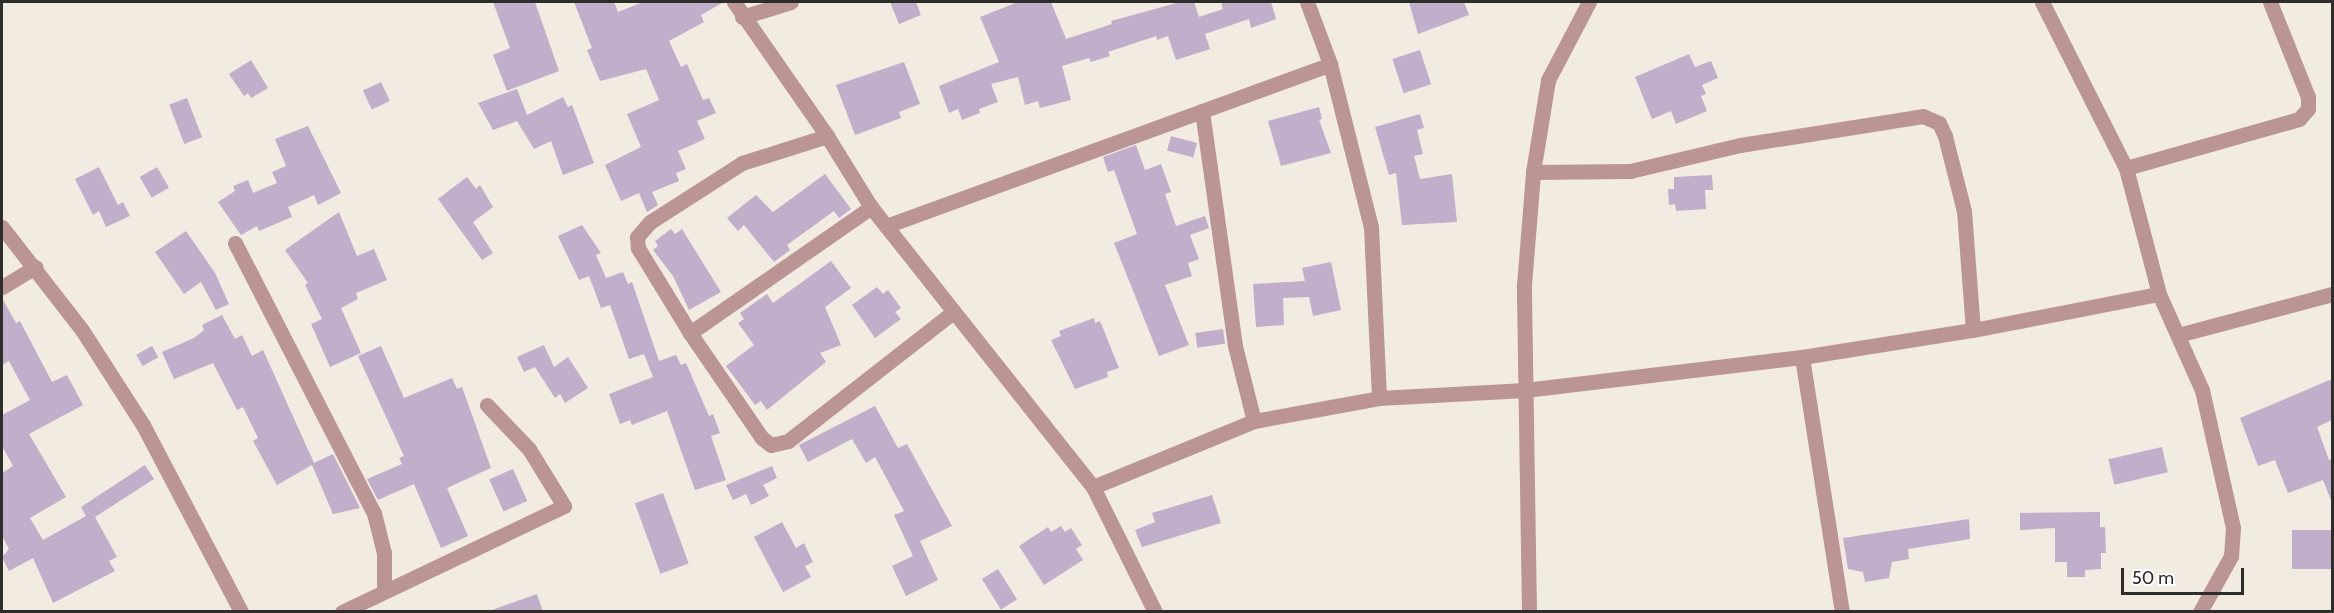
<!DOCTYPE html>
<html>
<head>
<meta charset="utf-8">
<style>
	body { margin:0 }
	#map { position:relative; width:2334px; height:613px; overflow:hidden; background:#f1ebe2; font-family:Cabin,sans-serif }
	div>[style] { position:absolute }
	.building>* { inset:0; background:#c0aecb; transform-origin:0 0 }
	.street>* { height:15px; margin:-7.5px; padding:0 7.5px; transform-origin:7.5px; border-radius:7.5px; background:#bb9496 }
	span { translate:-50% -50%; white-space:nowrap; text-align:center; line-height:1.15; -webkit-text-stroke:4.5px #fff; paint-order:stroke }
	.frame { position:absolute; inset:0; border:3px solid #2f2d2a; pointer-events:none }
	.scale { position:absolute; left:2121px; top:568px; width:123px; height:27px; box-sizing:border-box; border:3px solid #2f2d2a; border-top:0; padding-left:8px; font-size:18px; line-height:21px; white-space:nowrap; color:#2f2d2a; -webkit-text-stroke:4px #fff; paint-order:stroke }
</style>
</head>
<body>
<div id="map">
	<div class="building">
		<i style="clip-path:polygon(493px 2px,535px 2px,559px 71px,507px 91px,493px 55px,510px 48px)"></i>
		<i style="clip-path:polygon(574px 2px,614px 2px,618px 12px,643px 2px,724px 2px,701px 15px,704px 22px,669px 41px,681px 67px,687px 64px,703px 100px,709px 98px,716px 113px,697px 121px,705px 139px,678px 151px,686px 169px,676px 173px,679px 181px,652px 192px,658px 205px,647px 212px,639px 193px,621px 201px,605px 165px,641px 147px,627px 114px,659px 100px,646px 69px,600px 81px,587px 50px,592px 48px)"></i>
		<i style="clip-path:polygon(890px 2px,916px 2px,921px 15px,899px 24px)"></i>
		<i style="clip-path:polygon(1018px 2px,1051px 2px,1066px 39px,1112px 24px,1111px 21px,1180px 2px,1194px 2px,1199px 17px,1223px 9px,1221px 2px,1271px 2px,1276px 19px,1251px 28px,1249px 19px,1205px 34px,1210px 49px,1176px 60px,1168px 36px,1157px 40px,1156px 36px,1108px 52px,1110px 56px,1091px 62px,1089px 58px,1062px 66px,1071px 100px,1040px 108px,1038px 101px,1025px 105px,1018px 77px,991px 84px,998px 102px,979px 109px,980px 113px,962px 120px,958px 109px,949px 113px,939px 86px,999px 62px,980px 17px)"></i>
		<i style="clip-path:polygon(1409px 2px,1464px 2px,1469px 15px,1418px 34px)"></i>
		<i style="left:1420px;top:50px;width:36px;height:29px;rotate:72deg"></i>
		<i style="clip-path:polygon(1689px 54px,1695px 67px,1711px 61px,1718px 78px,1702px 85px,1706px 94px,1701px 96px,1707px 111px,1676px 124px,1671px 111px,1652px 119px,1635px 77px)"></i>
		<i style="clip-path:polygon(251px 60px,268px 88px,251px 98px,248px 93px,244px 96px,229px 74px)"></i>
		<i style="clip-path:polygon(904px 62px,920px 104px,899px 112px,901px 118px,855px 135px,836px 85px)"></i>
		<i style="left:381px;top:82px;width:21px;height:20px;rotate:65deg"></i>
		<i style="clip-path:polygon(517px 89px,527px 115px,563px 97px,568px 107px,572px 105px,594px 163px,563px 175px,551px 141px,534px 149px,517px 121px,493px 130px,478px 103px)"></i>
		<i style="left:187px;top:98px;width:42px;height:19px;rotate:69deg"></i>
		<i style="clip-path:polygon(1319px 107px,1322px 119px,1319px 120px,1331px 153px,1281px 166px,1268px 121px)"></i>
		<i style="clip-path:polygon(1420px 114px,1424px 128px,1417px 130px,1423px 154px,1414px 156px,1420px 179px,1452px 174px,1457px 222px,1402px 225px,1396px 173px,1389px 175px,1375px 127px)"></i>
		<i style="clip-path:polygon(308px 126px,341px 193px,318px 205px,314px 195px,288px 207px,292px 217px,259px 231px,257px 226px,241px 235px,218px 202px,235px 191px,233px 186px,248px 180px,253px 193px,277px 183px,272px 172px,286px 166px,275px 139px)"></i>
		<i style="left:1171px;top:136px;width:27px;height:15px;rotate:15deg"></i>
		<i style="clip-path:polygon(1136px 145px,1145px 170px,1161px 164px,1171px 192px,1165px 194px,1176px 226px,1205px 216px,1209px 228px,1190px 235px,1199px 259px,1188px 263px,1192px 276px,1165px 285px,1189px 345px,1159px 356px,1114px 243px,1137px 234px,1114px 170px,1108px 172px,1103px 157px)"></i>
		<i style="clip-path:polygon(99px 167px,118px 205px,123px 202px,130px 216px,106px 227px,99px 211px,93px 215px,75px 179px)"></i>
		<i style="left:157px;top:167px;width:24px;height:20px;rotate:60deg"></i>
		<i style="clip-path:polygon(825px 174px,851px 209px,839px 218px,834px 211px,787px 245px,790px 250px,774px 262px,744px 225px,738px 231px,727px 218px,756px 195px,773px 212px)"></i>
		<i style="clip-path:polygon(1712px 175px,1713px 190px,1705px 190px,1706px 209px,1676px 211px,1675px 204px,1669px 205px,1668px 189px,1674px 189px,1674px 177px)"></i>
		<i style="clip-path:polygon(467px 177px,476px 189px,480px 185px,493px 207px,473px 222px,493px 253px,482px 260px,438px 199px)"></i>
		<i style="clip-path:polygon(339px 212px,357px 256px,374px 249px,387px 280px,356px 293px,358px 299px,341px 308px,361px 353px,330px 367px,311px 324px,322px 319px,305px 285px,308px 283px,285px 250px)"></i>
		<i style="clip-path:polygon(582px 225px,601px 253px,596px 255px,606px 278px,623px 272px,628px 284px,632px 282px,659px 361px,676px 355px,681px 365px,686px 363px,709px 416px,713px 414px,720px 433px,711px 436px,726px 480px,695px 490px,667px 411px,632px 425px,630px 420px,620px 424px,609px 394px,653px 377px,644px 354px,629px 359px,610px 305px,601px 308px,589px 276px,579px 280px,558px 236px)"></i>
		<i style="clip-path:polygon(671px 229px,675px 234px,682px 229px,721px 292px,689px 310px,673px 276px,653px 250px,658px 246px,655px 241px)"></i>
		<i style="clip-path:polygon(186px 231px,215px 273px,229px 304px,216px 310px,201px 282px,184px 294px,155px 252px)"></i>
		<i style="clip-path:polygon(831px 261px,851px 288px,825px 307px,841px 345px,820px 353px,826px 362px,767px 410px,761px 401px,755px 405px,726px 366px,754px 345px,738px 323px,744px 319px,740px 313px,767px 294px,773px 303px)"></i>
		<i style="clip-path:polygon(1331px 262px,1341px 310px,1313px 316px,1309px 297px,1283px 298px,1284px 325px,1256px 327px,1253px 284px,1305px 281px,1302px 268px)"></i>
		<i style="clip-path:polygon(877px 287px,883px 294px,888px 290px,901px 308px,895px 312px,901px 319px,875px 338px,852px 305px)"></i>
		<i style="clip-path:polygon(2px 298px,16px 323px,20px 321px,52px 382px,67px 375px,83px 405px,29px 434px,66px 497px,30px 518px,43px 540px,86px 516px,81px 507px,145px 465px,154px 479px,95px 517px,117px 557px,109px 561px,115px 571px,53px 603px,33px 558px,9px 571px,2px 557px,9px 549px,2px 536px,2px 473px,13px 466px,2px 446px,2px 415px,30px 400px,9px 361px,2px 365px)"></i>
		<i style="clip-path:polygon(222px 315px,235px 339px,242px 335px,252px 356px,263px 350px,314px 463px,333px 454px,360px 508px,333px 514px,312px 465px,277px 485px,253px 441px,258px 438px,243px 407px,237px 410px,213px 363px,174px 379px,162px 352px,194px 338px,204px 330px,202px 325px)"></i>
		<i style="clip-path:polygon(1094px 318px,1095px 323px,1100px 321px,1119px 368px,1107px 372px,1108px 377px,1075px 389px,1051px 340px,1061px 336px,1059px 331px)"></i>
		<i style="left:1223px;top:329px;width:15px;height:28px;rotate:82deg"></i>
		<i style="clip-path:polygon(544px 345px,554px 367px,568px 357px,588px 388px,565px 403px,560px 394px,555px 398px,535px 367px,524px 372px,517px 357px)"></i>
		<i style="left:152px;top:346px;width:13px;height:18px;rotate:61deg"></i>
		<i style="clip-path:polygon(381px 346px,404px 398px,452px 378px,457px 389px,462px 387px,491px 468px,447px 488px,468px 536px,441px 548px,414px 484px,378px 500px,367px 479px,402px 464px,399px 458px,404px 456px,358px 356px)"></i>
		<i style="clip-path:polygon(2332px 379px,2332px 420px,2317px 427px,2329px 460px,2332px 459px,2332px 503px,2323px 480px,2288px 493px,2275px 460px,2258px 466px,2240px 418px)"></i>
		<i style="clip-path:polygon(875px 406px,898px 448px,907px 444px,952px 526px,920px 541px,938px 580px,906px 596px,892px 566px,913px 556px,894px 515px,904px 511px,875px 457px,866px 463px,852px 439px,808px 462px,799px 445px)"></i>
		<i style="left:2162px;top:447px;width:26px;height:55px;rotate:77deg"></i>
		<i style="clip-path:polygon(772px 466px,777px 478px,763px 485px,769px 496px,751px 505px,746px 494px,733px 500px,726px 485px)"></i>
		<i style="left:513px;top:469px;width:35px;height:26px;rotate:66deg"></i>
		<i style="left:663px;top:493px;width:75px;height:30px;rotate:70deg"></i>
		<i style="clip-path:polygon(1212px 495px,1221px 523px,1142px 547px,1135px 530px,1155px 522px,1152px 513px)"></i>
		<i style="clip-path:polygon(2100px 512px,2100px 527px,2105px 527px,2106px 553px,2101px 553px,2101px 569px,2085px 570px,2085px 577px,2067px 577px,2067px 562px,2055px 562px,2055px 528px,2020px 530px,2020px 513px)"></i>
		<i style="clip-path:polygon(1969px 519px,1970px 539px,1908px 549px,1909px 559px,1892px 562px,1889px 578px,1865px 582px,1863px 572px,1848px 569px,1843px 538px)"></i>
		<i style="clip-path:polygon(782px 522px,796px 548px,804px 543px,813px 562px,805px 566px,811px 577px,783px 592px,754px 537px)"></i>
		<i style="clip-path:polygon(1061px 526px,1065px 532px,1071px 528px,1082px 545px,1076px 549px,1083px 560px,1044px 585px,1019px 546px,1048px 527px,1051px 532px)"></i>
		<i style="left:2332px;top:530px;width:39px;height:40px;rotate:90deg"></i>
		<i style="left:998px;top:569px;width:36px;height:19px;rotate:58deg"></i>
		<i style="clip-path:polygon(537px 594px,543px 612px,492px 612px,492px 610px)"></i>
	</div>
	<div class="street">
		<i style="left:734px;top:2px;width:163px;rotate:55.2deg"></i>
		<i style="left:827px;top:136px;width:84px;rotate:58.2deg"></i>
		<i style="left:871px;top:207px;width:357px;rotate:51.6deg"></i>
		<i style="left:1093px;top:487px;width:140px;rotate:63.6deg"></i>
		<i style="left:1307px;top:2px;width:66px;rotate:69.6deg"></i>
		<i style="left:1330px;top:64px;width:168px;rotate:75.9deg"></i>
		<i style="left:1371px;top:227px;width:171px;rotate:87.3deg"></i>
		<i style="left:2042px;top:2px;width:186px;rotate:63.2deg"></i>
		<i style="left:2126px;top:168px;width:130px;rotate:75.3deg"></i>
		<i style="left:2159px;top:294px;width:105px;rotate:65.9deg"></i>
		<i style="left:2202px;top:390px;width:141px;rotate:77.3deg"></i>
		<i style="left:2233px;top:528px;width:28px;rotate:94deg"></i>
		<i style="left:2231px;top:556px;width:64px;rotate:119deg"></i>
		<i style="left:742px;top:17px;width:51px;rotate:-17deg"></i>
		<i style="left:1202px;top:111px;width:237px;rotate:82deg"></i>
		<i style="left:1235px;top:346px;width:77px;rotate:75.8deg"></i>
		<i style="left:827px;top:136px;width:89px;rotate:162.4deg"></i>
		<i style="left:742px;top:163px;width:109px;rotate:147.3deg"></i>
		<i style="left:650px;top:222px;width:20px;rotate:131deg"></i>
		<i style="left:637px;top:237px;width:11px;rotate:85deg"></i>
		<i style="left:638px;top:248px;width:100px;rotate:58.5deg"></i>
		<i style="left:690px;top:333px;width:127px;rotate:55.6deg"></i>
		<i style="left:762px;top:438px;width:11px;rotate:38deg"></i>
		<i style="left:771px;top:445px;width:17px;rotate:-13deg"></i>
		<i style="left:788px;top:441px;width:209px;rotate:-38deg"></i>
		<i style="left:2126px;top:168px;width:180px;rotate:-15.8deg"></i>
		<i style="left:2299px;top:119px;width:13px;rotate:-48deg"></i>
		<i style="left:2308px;top:109px;width:12px;rotate:-90deg"></i>
		<i style="left:2308px;top:97px;width:102px;rotate:-111.8deg"></i>
		<i style="left:1533px;top:172px;width:97px;rotate:-0.6deg"></i>
		<i style="left:1630px;top:171px;width:113px;rotate:-13.3deg"></i>
		<i style="left:1740px;top:145px;width:185px;rotate:-9deg"></i>
		<i style="left:1923px;top:116px;width:17px;rotate:24deg"></i>
		<i style="left:1939px;top:123px;width:14px;rotate:65deg"></i>
		<i style="left:1945px;top:136px;width:77px;rotate:75.8deg"></i>
		<i style="left:1964px;top:211px;width:119px;rotate:85.7deg"></i>
		<i style="left:886px;top:226px;width:473px;rotate:-20deg"></i>
		<i style="left:2px;top:227px;width:130px;rotate:52.2deg"></i>
		<i style="left:82px;top:330px;width:113px;rotate:57.3deg"></i>
		<i style="left:143px;top:425px;width:211px;rotate:62.3deg"></i>
		<i style="left:235px;top:243px;width:304px;rotate:62.8deg"></i>
		<i style="left:374px;top:513px;width:41px;rotate:76deg"></i>
		<i style="left:384px;top:553px;width:35px;rotate:90deg"></i>
		<i style="left:2px;top:287px;width:39px;rotate:-31deg"></i>
		<i style="left:690px;top:333px;width:221px;rotate:-34.8deg"></i>
		<i style="left:2178px;top:335px;width:159px;rotate:-14.9deg"></i>
		<i style="left:1802px;top:357px;width:258px;rotate:81.1deg"></i>
		<i style="left:1093px;top:487px;width:174px;rotate:-22.3deg"></i>
		<i style="left:1254px;top:421px;width:127px;rotate:-10.4deg"></i>
		<i style="left:1379px;top:398px;width:146px;rotate:-3.1deg"></i>
		<i style="left:1525px;top:390px;width:279px;rotate:-6.8deg"></i>
		<i style="left:1802px;top:357px;width:173px;rotate:-9deg"></i>
		<i style="left:1973px;top:330px;width:189px;rotate:-11deg"></i>
		<i style="left:342px;top:612px;width:246px;rotate:-25.5deg"></i>
		<i style="left:564px;top:506px;width:67px;rotate:-121.6deg"></i>
		<i style="left:529px;top:449px;width:61px;rotate:-133.7deg"></i>
		<i style="left:1529px;top:612px;width:327px;rotate:-90.9deg"></i>
		<i style="left:1524px;top:285px;width:113px;rotate:-85.4deg"></i>
		<i style="left:1533px;top:172px;width:93px;rotate:-80.7deg"></i>
		<i style="left:1548px;top:80px;width:88px;rotate:-62.3deg"></i>
	</div>
	<div class="frame"></div>
	<div class="scale">50 m</div>
</div>
</body>
</html>
